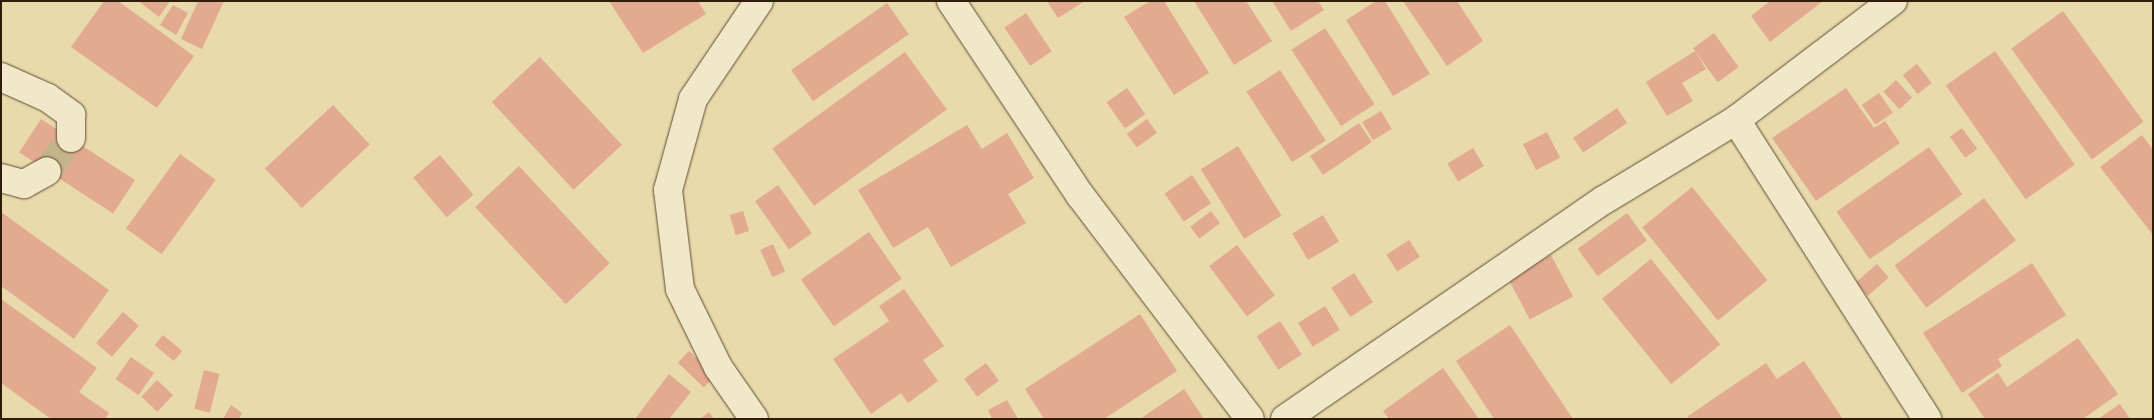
<!DOCTYPE html>
<html>
<head>
<meta charset="utf-8">
<style>
	body { margin:0 }
	#map { position:relative; width:2154px; height:420px; overflow:hidden; background:#e9daac; font-family:"Sorts Mill Goudy",serif }
	div>[style] { position:absolute }
	.building>* { inset:0; background:#e2aa91; transform-origin:0 0 }
	.minor-tunnel>* { height:28px; margin-top:-14px; transform-origin:0; background:repeating-linear-gradient(90deg,#c4b48b 0 28px,transparent 0 42px) }
	.roads { filter:drop-shadow(0 0 1px #5e4c30) drop-shadow(0 0 1px #5e4c30) }
	.minor>* { height:28px; margin:-14px; padding:0 14px; transform-origin:14px; border-radius:14px; background:#f1e7c9 }
	span { translate:-50% -50%; white-space:nowrap; text-align:center; line-height:1.15; -webkit-text-stroke:4px #f1e7c9; paint-order:stroke }
	.frame { position:absolute; inset:0; border:2px solid #301d07; pointer-events:none }
</style>
</head>
<body>
<div id="map">
	<div class="building">
		<i style="clip-path:polygon(104px 1px,118px 1px,194px 56px,157px 108px,71px 47px)"></i>
		<i style="clip-path:polygon(138px 1px,170px 1px,159px 17px)"></i>
		<i style="clip-path:polygon(198px 1px,224px 1px,202px 49px,181px 39px)"></i>
		<i style="clip-path:polygon(609px 1px,698px 1px,706px 14px,643px 53px)"></i>
		<i style="clip-path:polygon(1047px 1px,1085px 1px,1058px 18px)"></i>
		<i style="clip-path:polygon(1150px 1px,1164px 1px,1209px 73px,1174px 95px,1124px 17px)"></i>
		<i style="clip-path:polygon(1194px 1px,1246px 1px,1272px 41px,1234px 65px)"></i>
		<i style="clip-path:polygon(1272px 1px,1318px 1px,1324px 10px,1291px 31px)"></i>
		<i style="clip-path:polygon(1376px 1px,1385px 1px,1430px 74px,1393px 96px,1346px 20px)"></i>
		<i style="clip-path:polygon(1403px 1px,1457px 1px,1483px 41px,1447px 66px)"></i>
		<i style="clip-path:polygon(1770px 1px,1823px 1px,1770px 42px,1751px 16px)"></i>
		<i style="left:887px;top:3px;width:38px;height:117px;rotate:55deg"></i>
		<i style="clip-path:polygon(173px 5px,188px 13px,176px 35px,160px 25px)"></i>
		<i style="left:2063px;top:11px;width:137px;height:64px;rotate:54deg"></i>
		<i style="left:1026px;top:13px;width:46px;height:26px;rotate:56deg"></i>
		<i style="left:1325px;top:28px;width:91px;height:40px;rotate:57deg"></i>
		<i style="left:1714px;top:33px;width:42px;height:26px;rotate:54deg"></i>
		<i style="clip-path:polygon(1695px 51px,1706px 69px,1682px 83px,1693px 101px,1667px 116px,1646px 82px)"></i>
		<i style="left:1995px;top:51px;width:139px;height:60px;rotate:55deg"></i>
		<i style="left:905px;top:52px;width:71px;height:164px;rotate:54deg"></i>
		<i style="left:540px;top:57px;width:120px;height:66px;rotate:47deg"></i>
		<i style="left:1917px;top:64px;width:24px;height:18px;rotate:52deg"></i>
		<i style="left:1280px;top:70px;width:84px;height:40px;rotate:57deg"></i>
		<i style="left:1896px;top:80px;width:24px;height:17px;rotate:48deg"></i>
		<i style="left:1127px;top:88px;width:32px;height:25px;rotate:55deg"></i>
		<i style="clip-path:polygon(1846px 88px,1874px 128px,1885px 121px,1900px 143px,1816px 201px,1772px 138px)"></i>
		<i style="left:1879px;top:93px;width:24px;height:21px;rotate:55deg"></i>
		<i style="left:333px;top:105px;width:54px;height:93px;rotate:47deg"></i>
		<i style="left:1617px;top:108px;width:18px;height:53px;rotate:56deg"></i>
		<i style="left:1381px;top:111px;width:21px;height:22px;rotate:59deg"></i>
		<i style="left:41px;top:119px;width:112px;height:40px;rotate:33deg"></i>
		<i style="left:1147px;top:119px;width:17px;height:25px;rotate:54deg"></i>
		<i style="left:1359px;top:123px;width:23px;height:59px;rotate:56deg"></i>
		<i style="clip-path:polygon(967px 125px,982px 149px,1007px 133px,1034px 178px,1008px 194px,1026px 223px,951px 267px,928px 227px,893px 248px,858px 190px)"></i>
		<i style="left:1962px;top:128px;width:26px;height:15px;rotate:54deg"></i>
		<i style="left:1547px;top:132px;width:29px;height:27px;rotate:63deg"></i>
		<i style="clip-path:polygon(2142px 135px,2153px 150px,2153px 235px,2100px 167px)"></i>
		<i style="left:1238px;top:146px;width:82px;height:44px;rotate:58deg"></i>
		<i style="left:1929px;top:147px;width:58px;height:113px;rotate:55deg"></i>
		<i style="left:1473px;top:148px;width:21px;height:30px;rotate:59deg"></i>
		<i style="left:180px;top:154px;width:44px;height:92px;rotate:36deg"></i>
		<i style="left:440px;top:155px;width:52px;height:35px;rotate:50deg"></i>
		<i style="left:519px;top:166px;width:133px;height:60px;rotate:47deg"></i>
		<i style="left:1192px;top:175px;width:34px;height:33px;rotate:56deg"></i>
		<i style="left:778px;top:185px;width:59px;height:28px;rotate:55deg"></i>
		<i style="left:1692px;top:187px;width:120px;height:64px;rotate:51deg"></i>
		<i style="left:1984px;top:198px;width:53px;height:112px;rotate:53deg"></i>
		<i style="left:743px;top:211px;width:21px;height:14px;rotate:73deg"></i>
		<i style="left:1211px;top:211px;width:15px;height:26px;rotate:53deg"></i>
		<i style="clip-path:polygon(1px 212px,109px 290px,74px 339px,1px 286px)"></i>
		<i style="left:1627px;top:213px;width:34px;height:61px;rotate:54deg"></i>
		<i style="left:1323px;top:215px;width:31px;height:36px;rotate:59deg"></i>
		<i style="left:869px;top:232px;width:57px;height:83px;rotate:55deg"></i>
		<i style="left:1409px;top:240px;width:20px;height:27px;rotate:57deg"></i>
		<i style="left:773px;top:244px;width:30px;height:14px;rotate:66deg"></i>
		<i style="left:1237px;top:245px;width:63px;height:35px;rotate:53deg"></i>
		<i style="left:1551px;top:255px;width:47px;height:49px;rotate:62deg"></i>
		<i style="left:1651px;top:259px;width:110px;height:63px;rotate:51deg"></i>
		<i style="clip-path:polygon(2032px 263px,2066px 315px,1998px 359px,2002px 366px,1962px 393px,1923px 333px)"></i>
		<i style="left:1877px;top:264px;width:18px;height:28px;rotate:49deg"></i>
		<i style="left:1354px;top:273px;width:35px;height:27px;rotate:57deg"></i>
		<i style="clip-path:polygon(904px 289px,944px 346px,923px 360px,938px 381px,908px 403px,901px 393px,871px 414px,833px 359px,889px 321px,879px 306px)"></i>
		<i style="clip-path:polygon(1px 299px,97px 368px,79px 392px,109px 413px,105px 419px,51px 419px,1px 383px)"></i>
		<i style="left:1325px;top:306px;width:28px;height:32px;rotate:58deg"></i>
		<i style="left:123px;top:312px;width:21px;height:41px;rotate:41deg"></i>
		<i style="clip-path:polygon(1140px 314px,1177px 371px,1104px 419px,1044px 419px,1025px 389px)"></i>
		<i style="left:1280px;top:321px;width:40px;height:28px;rotate:57deg"></i>
		<i style="clip-path:polygon(1510px 325px,1573px 419px,1494px 419px,1456px 361px)"></i>
		<i style="left:163px;top:335px;width:25px;height:13px;rotate:40deg"></i>
		<i style="clip-path:polygon(2078px 338px,2118px 394px,2083px 419px,1985px 419px,1968px 394px,1998px 373px,2007px 387px)"></i>
		<i style="left:689px;top:351px;width:36px;height:16px;rotate:44deg"></i>
		<i style="left:131px;top:357px;width:28px;height:27px;rotate:35deg"></i>
		<i style="clip-path:polygon(1804px 361px,1843px 419px,1689px 419px,1688px 416px,1766px 363px,1777px 379px)"></i>
		<i style="left:986px;top:363px;width:22px;height:27px;rotate:54deg"></i>
		<i style="clip-path:polygon(1443px 368px,1479px 419px,1389px 419px,1383px 411px)"></i>
		<i style="left:204px;top:370px;width:16px;height:40px;rotate:14deg"></i>
		<i style="clip-path:polygon(669px 374px,691px 392px,669px 419px,635px 419px)"></i>
		<i style="left:157px;top:380px;width:22px;height:23px;rotate:43deg"></i>
		<i style="clip-path:polygon(1184px 389px,1204px 419px,1140px 419px)"></i>
		<i style="clip-path:polygon(1007px 400px,1018px 419px,992px 419px,988px 410px)"></i>
		<i style="clip-path:polygon(2120px 404px,2130px 419px,2098px 419px)"></i>
		<i style="clip-path:polygon(231px 405px,242px 413px,239px 419px,223px 419px)"></i>
		<i style="clip-path:polygon(709px 412px,714px 419px,700px 419px)"></i>
	</div>
	<div class="minor-tunnel">
		<i style="left:47px;top:171px;width:41px;rotate:-54deg"></i>
	</div>
	<div class="roads">
		<div class="minor">
			<i style="left:951px;top:1px;width:233px;rotate:56.4deg"></i>
			<i style="left:1080px;top:195px;width:281px;rotate:52.8deg"></i>
			<i style="left:1px;top:77px;width:51px;rotate:24.1deg"></i>
			<i style="left:48px;top:98px;width:29px;rotate:36deg"></i>
			<i style="left:71px;top:115px;width:23px;rotate:90deg"></i>
			<i style="left:1736px;top:120px;width:355px;rotate:57.4deg"></i>
			<i style="left:1px;top:178px;width:24px;rotate:15deg"></i>
			<i style="left:24px;top:184px;width:26px;rotate:-29deg"></i>
			<i style="left:754px;top:419px;width:63px;rotate:-124.7deg"></i>
			<i style="left:718px;top:367px;width:87px;rotate:-116deg"></i>
			<i style="left:680px;top:289px;width:100px;rotate:-96.9deg"></i>
			<i style="left:668px;top:190px;width:94px;rotate:-74.6deg"></i>
			<i style="left:693px;top:99px;width:118px;rotate:-56deg"></i>
			<i style="left:1285px;top:419px;width:387px;rotate:-34.5deg"></i>
			<i style="left:1604px;top:200px;width:154px;rotate:-31.2deg"></i>
			<i style="left:1736px;top:120px;width:197px;rotate:-37.2deg"></i>
		</div>
	</div>
	<div class="frame"></div>
</div>
</body>
</html>
